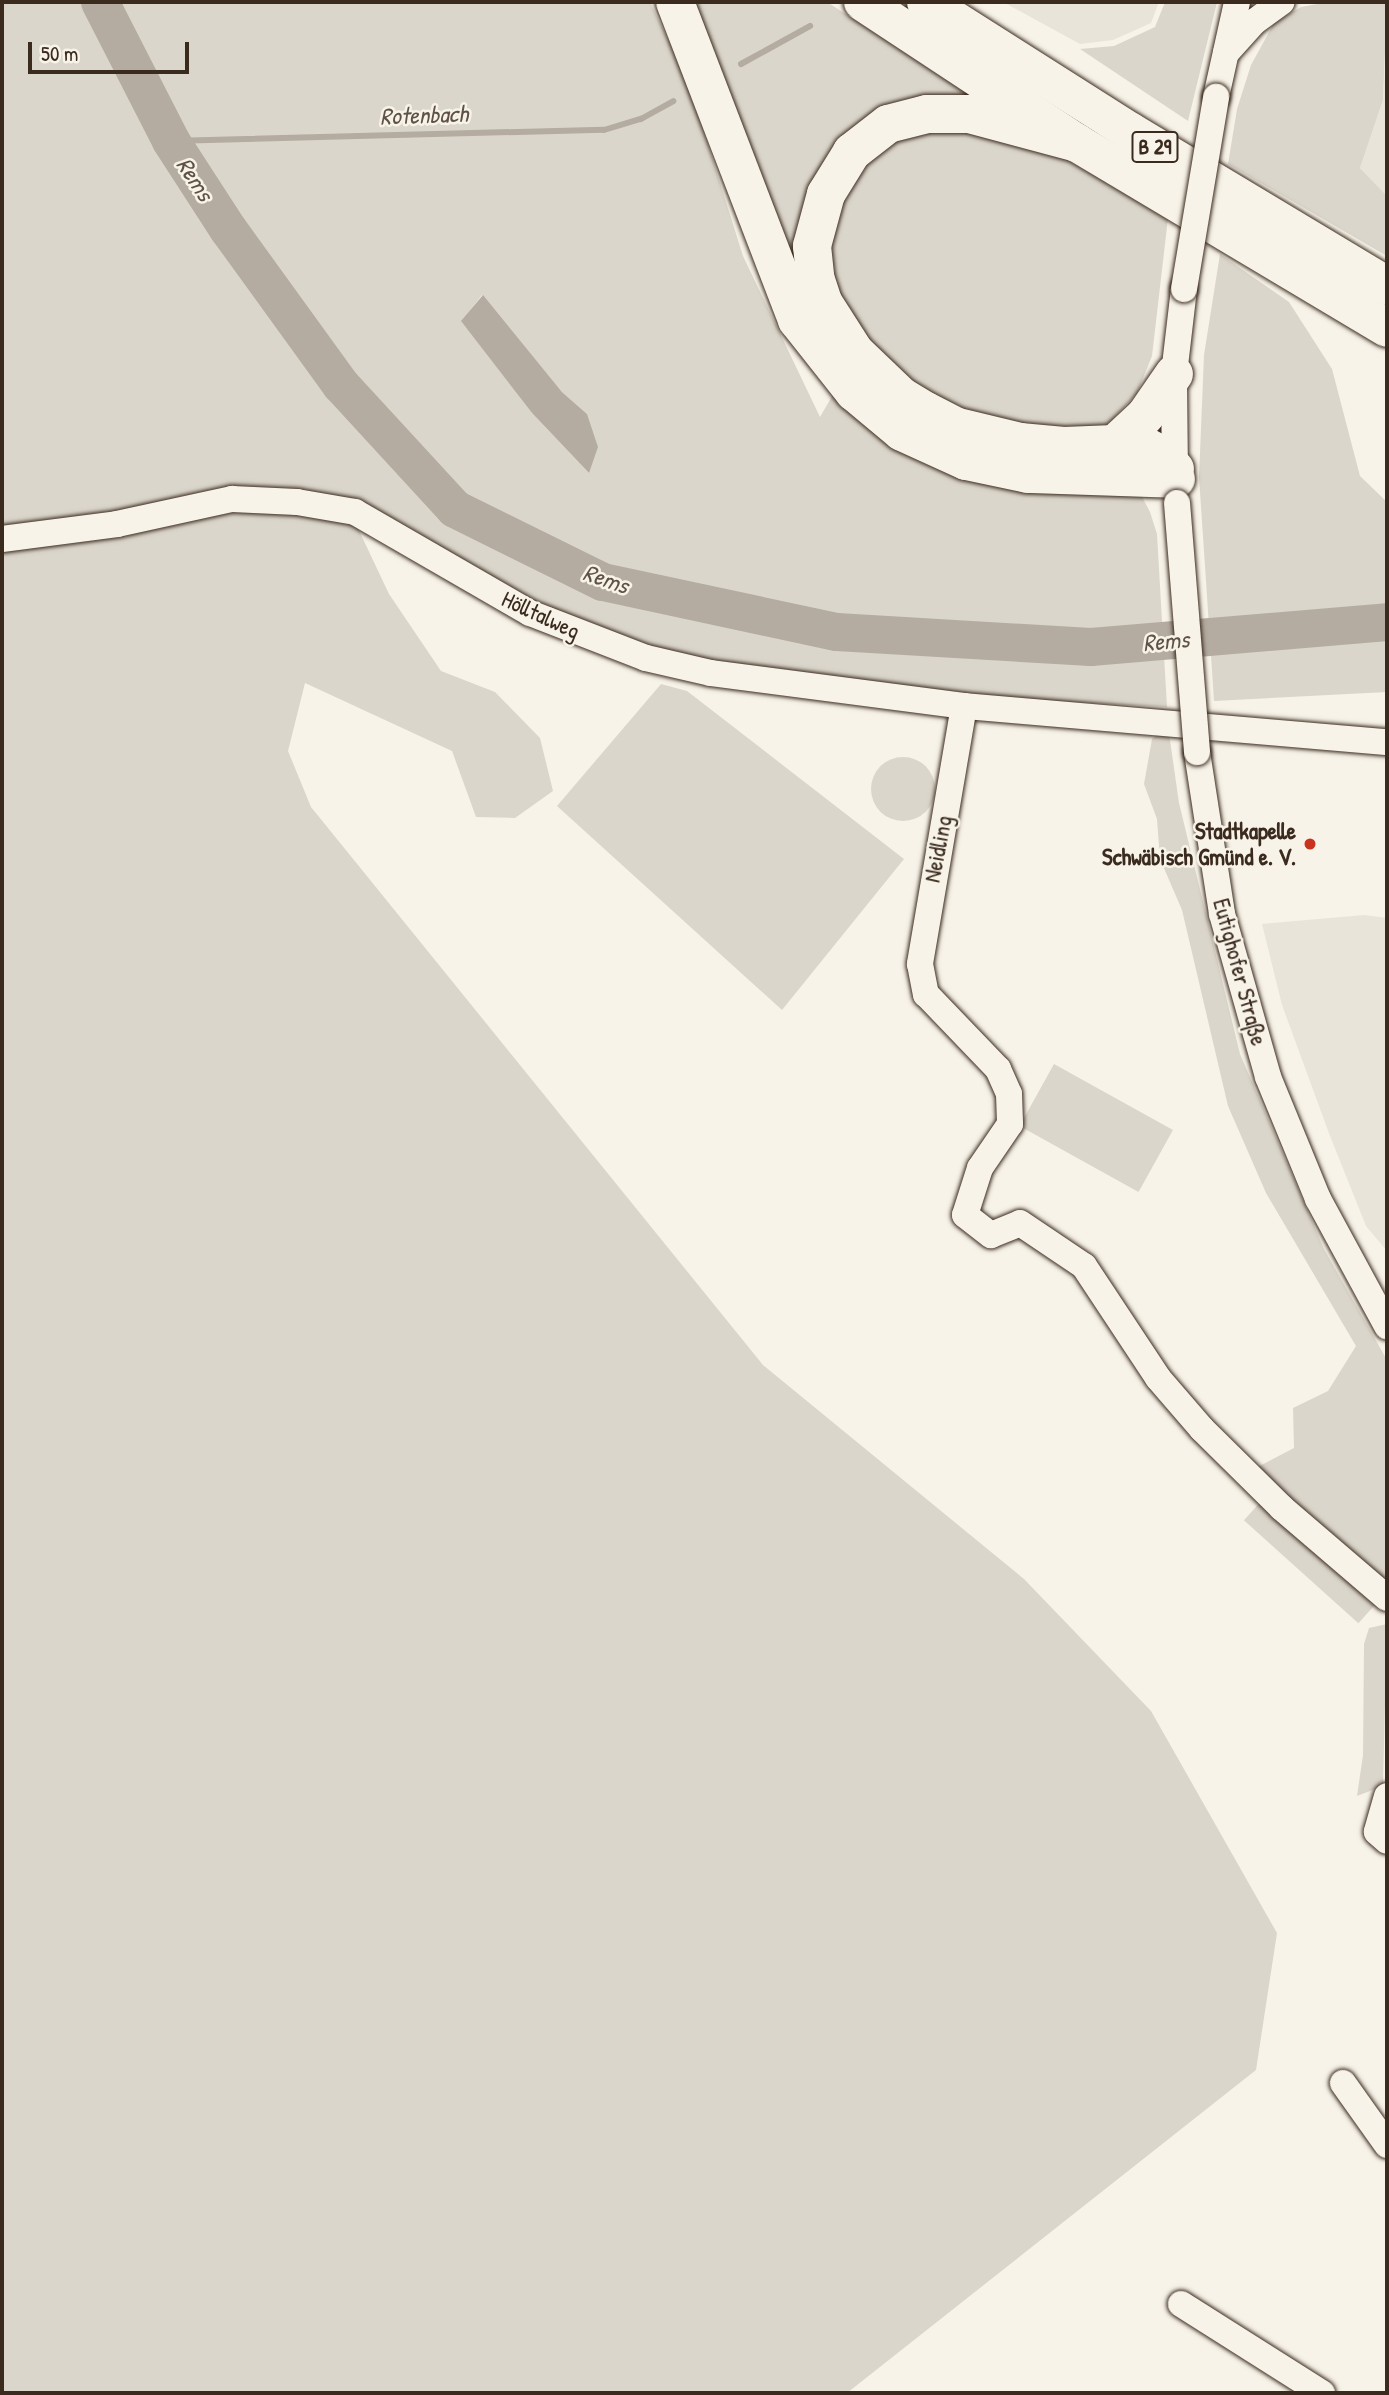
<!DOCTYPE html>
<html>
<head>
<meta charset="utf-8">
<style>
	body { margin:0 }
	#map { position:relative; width:1389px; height:2395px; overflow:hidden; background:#f7f3e8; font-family:"Patrick Hand",sans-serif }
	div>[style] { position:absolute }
	.built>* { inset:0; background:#e9e4d9 }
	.green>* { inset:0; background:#dbd6cb; transform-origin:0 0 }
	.round { border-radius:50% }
	.water>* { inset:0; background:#b4aca0 }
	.stream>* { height:6px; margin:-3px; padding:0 3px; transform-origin:3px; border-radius:3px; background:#b4aca0 }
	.river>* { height:38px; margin:-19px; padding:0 19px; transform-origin:19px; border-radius:19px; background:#b4aca0 }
	.roads { filter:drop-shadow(0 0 2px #3b2a1e) drop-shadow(0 0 2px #3b2a1e) }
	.minor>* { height:26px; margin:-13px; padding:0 13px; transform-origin:13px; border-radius:13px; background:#f7f3e8 }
	.highway>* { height:38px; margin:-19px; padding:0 19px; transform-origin:19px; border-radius:19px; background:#f7f3e8 }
	.bridges { filter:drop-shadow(0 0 2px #3b2a1e) drop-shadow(0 0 2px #3b2a1e) }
	.minor-bridge>* { height:26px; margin:-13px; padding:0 13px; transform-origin:13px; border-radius:13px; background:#f7f3e8 }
	.dots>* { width:19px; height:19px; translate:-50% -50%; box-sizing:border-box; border:4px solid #f7f3e8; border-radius:50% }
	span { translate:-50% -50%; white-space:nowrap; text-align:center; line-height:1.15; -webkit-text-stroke:5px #f7f3e8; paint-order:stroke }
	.shield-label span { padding:2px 5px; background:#f7f3e8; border:2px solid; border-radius:5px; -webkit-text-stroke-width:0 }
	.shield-label { font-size:21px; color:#3b2a1e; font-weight:700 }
	.street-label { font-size:23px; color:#3b2a1e }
	.poi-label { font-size:23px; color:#3b2a1e; font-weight:700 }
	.right { translate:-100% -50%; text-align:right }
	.water-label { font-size:24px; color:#5f5145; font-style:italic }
	.frame { position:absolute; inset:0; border:4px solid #3b2a1e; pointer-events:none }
	.scale { position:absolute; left:28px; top:42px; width:161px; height:32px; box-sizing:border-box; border:4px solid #3b2a1e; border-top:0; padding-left:9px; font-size:21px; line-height:24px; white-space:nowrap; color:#3b2a1e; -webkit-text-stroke:5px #f7f3e8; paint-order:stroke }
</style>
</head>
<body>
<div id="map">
	<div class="built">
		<i style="clip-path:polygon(1003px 2px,1159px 2px,1151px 23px,1113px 40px,1080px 44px)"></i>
		<i style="clip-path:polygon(1387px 26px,1387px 196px,1360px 168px,1383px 100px)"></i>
		<i style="clip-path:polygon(1364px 915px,1387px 918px,1387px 1251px,1366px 1226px,1330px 1136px,1282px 1005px,1262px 924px)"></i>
	</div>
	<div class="green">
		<i style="clip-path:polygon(evenodd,2px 2px,650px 2px,688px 81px,743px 256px,820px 417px,838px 386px,1140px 493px,1150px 512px,1157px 534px,1167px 707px,942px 695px,751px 669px,630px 644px,355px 522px,389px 594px,441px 671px,495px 692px,540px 738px,553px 791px,515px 818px,476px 817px,452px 751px,305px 683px,288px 751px,311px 807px,763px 1365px,1024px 1579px,1151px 1711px,1277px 1933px,1256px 2070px,847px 2393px,2px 2393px,2px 2px,482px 295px,562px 392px,587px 414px,589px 473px,532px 413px,462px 321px,482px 295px)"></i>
		<i style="clip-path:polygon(687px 2px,827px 2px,972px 96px,828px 169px,825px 342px)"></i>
		<i style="clip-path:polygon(1165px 2px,1217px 2px,1188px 121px,1080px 49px,1114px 46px,1155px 27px)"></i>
		<i style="clip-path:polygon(1328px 2px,1387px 4px,1383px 100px,1360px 168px,1387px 196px,1387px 256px,1228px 164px,1237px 109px,1251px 65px,1274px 23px,1301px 7px)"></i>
		<i style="clip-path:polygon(1018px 132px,1168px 218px,1152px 356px,1137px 393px,1110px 422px,1082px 434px,1028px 432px,928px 398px,847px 319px,825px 260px,833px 205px,893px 133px)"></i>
		<i style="clip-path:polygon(1220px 254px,1289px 302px,1332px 369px,1360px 476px,1387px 502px,1387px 692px,1214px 701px,1199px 477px,1204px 355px)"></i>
		<i style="clip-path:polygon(661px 684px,687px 691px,904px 859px,782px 1010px,557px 806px)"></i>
		<i style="clip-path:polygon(1168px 726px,1179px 803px,1240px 1054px,1324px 1249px,1387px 1360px,1387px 1592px,1252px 1470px,1294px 1448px,1293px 1408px,1328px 1391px,1356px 1346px,1266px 1193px,1228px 1106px,1182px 910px,1160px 859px,1157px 819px,1144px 784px,1152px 739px)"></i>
		<i class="round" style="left:871px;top:757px;width:64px;height:64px"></i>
		<i style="left:1054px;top:1064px;width:136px;height:71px;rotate:29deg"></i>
		<i style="left:1264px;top:1498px;width:154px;height:30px;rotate:42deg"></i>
		<i style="clip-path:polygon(1387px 1624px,1383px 1786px,1357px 1796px,1363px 1755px,1364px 1644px,1369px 1628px)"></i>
	</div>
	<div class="water">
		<i style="clip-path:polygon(483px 295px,562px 392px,587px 414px,598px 447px,589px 473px,532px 413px,461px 321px)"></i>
	</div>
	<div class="stream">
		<i style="left:741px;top:64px;width:79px;rotate:-28.8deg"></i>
		<i style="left:171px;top:141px;width:433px;rotate:-1.5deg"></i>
		<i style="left:604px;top:130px;width:39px;rotate:-17deg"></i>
		<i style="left:641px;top:119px;width:37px;rotate:-29deg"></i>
	</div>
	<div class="river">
		<i style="left:100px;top:2px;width:156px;rotate:62.9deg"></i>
		<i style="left:171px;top:141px;width:105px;rotate:57.1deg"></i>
		<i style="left:228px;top:229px;width:193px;rotate:54.1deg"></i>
		<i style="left:341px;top:385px;width:168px;rotate:47.4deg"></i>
		<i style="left:455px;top:509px;width:165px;rotate:26.3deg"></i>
		<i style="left:603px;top:582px;width:239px;rotate:12.1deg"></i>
		<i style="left:837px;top:632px;width:254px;rotate:3.4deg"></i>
		<i style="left:1091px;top:647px;width:297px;rotate:-4.8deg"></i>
	</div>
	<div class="roads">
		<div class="minor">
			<i style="left:1226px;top:53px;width:42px;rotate:-47.9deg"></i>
			<i style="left:1254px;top:22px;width:34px;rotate:-36deg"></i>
			<i style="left:1216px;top:97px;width:97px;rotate:-77.5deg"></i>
			<i style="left:1175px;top:476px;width:102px;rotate:-90.6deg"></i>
			<i style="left:1174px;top:374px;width:86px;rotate:-83.3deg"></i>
			<i style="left:2px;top:539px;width:116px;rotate:-7.4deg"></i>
			<i style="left:117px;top:524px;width:118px;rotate:-12.3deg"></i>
			<i style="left:232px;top:499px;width:65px;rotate:2.6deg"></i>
			<i style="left:297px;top:502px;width:59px;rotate:9.8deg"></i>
			<i style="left:355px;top:512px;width:202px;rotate:30deg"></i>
			<i style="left:530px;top:613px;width:124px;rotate:21.2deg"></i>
			<i style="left:646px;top:658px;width:67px;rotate:13deg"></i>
			<i style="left:711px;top:673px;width:255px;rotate:7.4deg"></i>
			<i style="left:964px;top:706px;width:425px;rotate:4.9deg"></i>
			<i style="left:964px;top:706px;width:262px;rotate:99.7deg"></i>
			<i style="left:920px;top:964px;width:31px;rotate:79deg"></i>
			<i style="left:926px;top:994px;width:104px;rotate:46.2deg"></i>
			<i style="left:998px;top:1069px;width:27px;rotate:66deg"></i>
			<i style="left:1009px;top:1094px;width:30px;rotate:88deg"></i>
			<i style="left:1010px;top:1124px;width:53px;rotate:124.3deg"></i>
			<i style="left:980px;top:1168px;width:49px;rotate:107.7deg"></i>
			<i style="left:965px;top:1215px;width:33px;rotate:38deg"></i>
			<i style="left:991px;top:1235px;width:31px;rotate:-22deg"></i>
			<i style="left:1020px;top:1223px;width:77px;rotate:33.9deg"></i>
			<i style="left:1084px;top:1266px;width:134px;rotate:56.5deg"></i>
			<i style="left:1158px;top:1378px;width:67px;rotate:49.2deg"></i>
			<i style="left:1202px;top:1429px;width:112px;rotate:44.6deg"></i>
			<i style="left:1282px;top:1508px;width:138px;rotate:40.6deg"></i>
			<i style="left:1197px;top:752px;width:164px;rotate:81.2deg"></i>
			<i style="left:1222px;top:914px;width:169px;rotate:74.2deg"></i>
			<i style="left:1268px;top:1077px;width:132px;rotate:67.7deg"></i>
			<i style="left:1318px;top:1199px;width:145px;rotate:61.5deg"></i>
			<i style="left:1387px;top:1796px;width:37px;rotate:106deg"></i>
			<i style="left:1377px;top:1832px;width:13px;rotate:42deg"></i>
			<i style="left:1343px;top:2083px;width:76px;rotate:54.6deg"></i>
			<i style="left:1181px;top:2304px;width:167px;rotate:32.3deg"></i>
		</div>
		<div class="highway">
			<i style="left:675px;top:2px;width:341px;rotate:69deg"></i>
			<i style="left:797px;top:320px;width:92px;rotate:51.6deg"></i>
			<i style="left:854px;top:392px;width:62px;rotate:39.8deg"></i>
			<i style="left:902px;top:432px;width:70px;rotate:24.4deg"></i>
			<i style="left:966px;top:461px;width:63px;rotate:11.8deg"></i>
			<i style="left:1028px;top:474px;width:148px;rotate:1.9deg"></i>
			<i style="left:863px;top:2px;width:256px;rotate:33.4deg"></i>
			<i style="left:1077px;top:143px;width:361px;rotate:30.8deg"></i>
			<i style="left:926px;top:2px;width:243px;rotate:32.4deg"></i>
			<i style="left:1131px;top:132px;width:299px;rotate:31deg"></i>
			<i style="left:1077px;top:143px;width:112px;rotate:-165deg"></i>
			<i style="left:969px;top:114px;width:42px;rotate:180deg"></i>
			<i style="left:927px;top:114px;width:40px;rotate:165.6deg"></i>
			<i style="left:888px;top:124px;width:46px;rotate:142.1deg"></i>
			<i style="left:852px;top:152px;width:49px;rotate:121.8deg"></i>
			<i style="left:826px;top:194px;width:54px;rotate:105.1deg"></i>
			<i style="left:812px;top:246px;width:31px;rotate:84deg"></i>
			<i style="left:815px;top:277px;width:26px;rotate:72deg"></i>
			<i style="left:823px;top:302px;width:59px;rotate:57.4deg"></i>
			<i style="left:855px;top:352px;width:64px;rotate:43.7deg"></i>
			<i style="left:901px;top:396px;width:29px;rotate:31deg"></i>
			<i style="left:926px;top:411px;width:36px;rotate:27deg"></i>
			<i style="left:958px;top:427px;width:64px;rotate:13.6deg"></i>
			<i style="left:1020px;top:442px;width:44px;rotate:5.2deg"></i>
			<i style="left:1064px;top:446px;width:76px;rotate:-2.3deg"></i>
			<i style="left:1140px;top:443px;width:25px;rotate:29deg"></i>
			<i style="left:1162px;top:455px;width:19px;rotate:47deg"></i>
			<i style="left:1116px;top:443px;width:40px;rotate:-43deg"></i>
			<i style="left:1145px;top:416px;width:51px;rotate:-55.4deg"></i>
		</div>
	</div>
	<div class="bridges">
		<div class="minor-bridge">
			<i style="left:1184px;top:289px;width:195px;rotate:-80.5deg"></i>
			<i style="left:1177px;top:503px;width:250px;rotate:85.4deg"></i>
		</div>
	</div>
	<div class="dots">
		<i style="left:1310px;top:844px;background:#c8321e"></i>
	</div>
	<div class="shield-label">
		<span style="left:1155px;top:147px">B 29</span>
	</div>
	<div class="street-label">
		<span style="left:541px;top:615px;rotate:25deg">Hölltalweg</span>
		<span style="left:938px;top:849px;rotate:-79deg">Neidling</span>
		<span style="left:1240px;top:972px;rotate:75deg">Eutighofer Straße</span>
	</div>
	<div class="poi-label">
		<span class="right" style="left:1296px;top:844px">Stadtkapelle<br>Schwäbisch Gmünd e. V.</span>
	</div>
	<div class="water-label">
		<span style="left:424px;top:115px;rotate:-2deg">Rotenbach</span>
		<span style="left:195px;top:179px;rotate:57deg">Rems</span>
		<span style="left:606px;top:579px;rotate:19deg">Rems</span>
		<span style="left:1166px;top:641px;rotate:-5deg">Rems</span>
	</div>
	<div class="frame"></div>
	<div class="scale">50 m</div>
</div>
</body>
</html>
